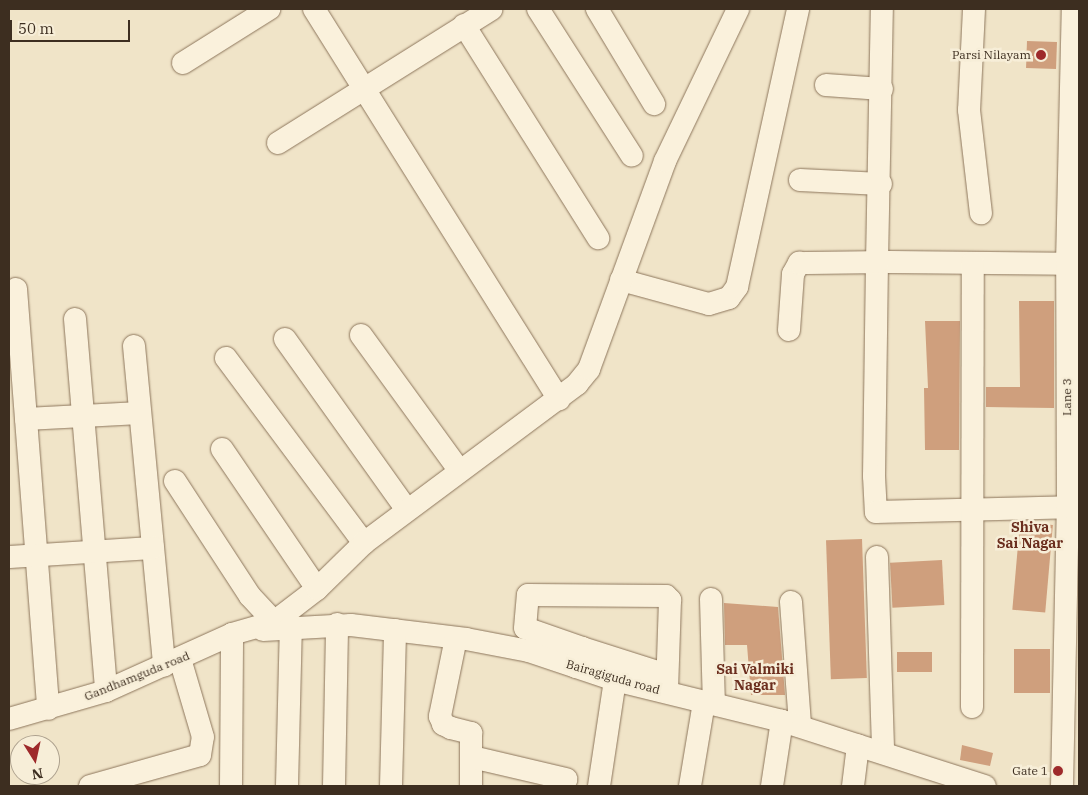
<!DOCTYPE html>
<html>
<head>
<meta charset="utf-8">
<style>
	body { margin:0 }
	#map { position:relative; width:1088px; height:795px; overflow:hidden; background:#f0e4c8; font-family:"IBM Plex Serif",serif }
	div>[style] { position:absolute }
	.building>* { inset:0; background:#cf9f7d; transform-origin:0 0 }
	.roads { filter:drop-shadow(0 0 1px #8d765c) drop-shadow(0 0 1px #8d765c) }
	.minor>* { height:22px; margin:-11px; padding:0 11px; transform-origin:11px; border-radius:11px; background:#faf1dc }
	.dots>* { width:14px; height:14px; translate:-50% -50%; box-sizing:border-box; border:2px solid #f7eed8; border-radius:50% }
	span { translate:-50% -50%; white-space:nowrap; text-align:center; line-height:1.15; -webkit-text-stroke:5px #f7eed8; paint-order:stroke }
	.poi-label { font-size:12px; color:#3d2e20 }
	.right { translate:-100% -50%; text-align:right }
	.street-label { font-size:12px; color:#3d2e20 }
	.neighbourhood-label { font-size:14px; color:#6b2e1e; font-weight:700 }
	.frame { position:absolute; inset:0; border:10px solid #3d2e20; pointer-events:none }
	.north { position:absolute; left:10px; top:735px; width:50px; height:50px; box-sizing:border-box; background:#f7eed8; border:1px solid #ada18e; border-radius:50%; rotate:170deg; font-size:14px; font-weight:700; line-height:20px; text-align:center; color:#3d2e20 }
	.north::after { content:''; display:block; margin:auto; width:18px; height:22px; background:#9e2a2b; clip-path:polygon(50% 0,100% 100%,50% 72%,0 100%) }
	.scale { position:absolute; left:10px; top:20px; width:120px; height:22px; box-sizing:border-box; border:2px solid #3d2e20; border-top:0; padding-left:6px; font-size:15px; line-height:18px; white-space:nowrap; color:#3d2e20; -webkit-text-stroke:4px #f7eed8; paint-order:stroke }
</style>
</head>
<body>
<div id="map">
	<div class="building">
		<i style="left:1027px;top:41px;width:30px;height:27px;rotate:2deg"></i>
		<i style="clip-path:polygon(1019px 301px,1054px 301px,1054px 408px,986px 407px,986px 387px,1020px 387px)"></i>
		<i style="clip-path:polygon(925px 321px,960px 321px,959px 450px,925px 450px,924px 388px,928px 388px)"></i>
		<i style="left:1020px;top:522px;width:33px;height:88px;rotate:5deg"></i>
		<i style="left:862px;top:539px;width:139px;height:36px;rotate:88deg"></i>
		<i style="left:942px;top:560px;width:45px;height:52px;rotate:87deg"></i>
		<i style="clip-path:polygon(724px 603px,778px 607px,785px 695px,751px 695px,747px 645px,725px 645px)"></i>
		<i style="left:1014px;top:649px;width:36px;height:44px"></i>
		<i style="left:897px;top:652px;width:35px;height:20px"></i>
		<i style="clip-path:polygon(962px 745px,993px 753px,990px 766px,960px 760px)"></i>
	</div>
	<div class="roads">
		<div class="minor">
			<i style="left:314px;top:9px;width:461px;rotate:57.9deg"></i>
			<i style="left:538px;top:9px;width:174px;rotate:57.4deg"></i>
			<i style="left:597px;top:9px;width:111px;rotate:59deg"></i>
			<i style="left:974px;top:9px;width:101px;rotate:92.8deg"></i>
			<i style="left:969px;top:110px;width:104px;rotate:83.4deg"></i>
			<i style="left:464px;top:25px;width:252px;rotate:57.8deg"></i>
			<i style="left:183px;top:63px;width:102px;rotate:-32.1deg"></i>
			<i style="left:826px;top:85px;width:56px;rotate:4.1deg"></i>
			<i style="left:278px;top:143px;width:252px;rotate:-32.1deg"></i>
			<i style="left:800px;top:180px;width:81px;rotate:2.8deg"></i>
			<i style="left:1079px;top:264px;width:202px;rotate:-179.4deg"></i>
			<i style="left:877px;top:262px;width:214px;rotate:90.8deg"></i>
			<i style="left:874px;top:476px;width:36px;rotate:87deg"></i>
			<i style="left:876px;top:512px;width:203px;rotate:-1.4deg"></i>
			<i style="left:621px;top:280px;width:91px;rotate:15.3deg"></i>
			<i style="left:709px;top:304px;width:21px;rotate:-17deg"></i>
			<i style="left:729px;top:298px;width:14px;rotate:-54deg"></i>
			<i style="left:737px;top:287px;width:285px;rotate:-77.6deg"></i>
			<i style="left:16px;top:289px;width:421px;rotate:85.6deg"></i>
			<i style="left:75px;top:319px;width:373px;rotate:85.2deg"></i>
			<i style="left:789px;top:330px;width:56px;rotate:-85.9deg"></i>
			<i style="left:793px;top:274px;width:13px;rotate:-61deg"></i>
			<i style="left:799px;top:263px;width:78px;rotate:-0.7deg"></i>
			<i style="left:877px;top:262px;width:253px;rotate:-88.9deg"></i>
			<i style="left:361px;top:335px;width:167px;rotate:54deg"></i>
			<i style="left:285px;top:339px;width:210px;rotate:54.5deg"></i>
			<i style="left:134px;top:346px;width:321px;rotate:84.6deg"></i>
			<i style="left:226px;top:358px;width:231px;rotate:53.3deg"></i>
			<i style="left:26px;top:419px;width:114px;rotate:-3deg"></i>
			<i style="left:222px;top:449px;width:169px;rotate:55.8deg"></i>
			<i style="left:175px;top:481px;width:137px;rotate:56.9deg"></i>
			<i style="left:250px;top:596px;width:35px;rotate:47deg"></i>
			<i style="left:9px;top:557px;width:144px;rotate:-3.6deg"></i>
			<i style="left:877px;top:557px;width:196px;rotate:88.2deg"></i>
			<i style="left:711px;top:599px;width:105px;rotate:88.4deg"></i>
			<i style="left:791px;top:602px;width:124px;rotate:85.8deg"></i>
			<i style="left:263px;top:630px;width:88px;rotate:-3.3deg"></i>
			<i style="left:351px;top:625px;width:116px;rotate:6.9deg"></i>
			<i style="left:466px;top:639px;width:64px;rotate:10.8deg"></i>
			<i style="left:529px;top:651px;width:91px;rotate:18.6deg"></i>
			<i style="left:615px;top:680px;width:172px;rotate:13.8deg"></i>
			<i style="left:782px;top:721px;width:213px;rotate:17.8deg"></i>
			<i style="left:456px;top:638px;width:80px;rotate:101.6deg"></i>
			<i style="left:440px;top:716px;width:9px;rotate:69deg"></i>
			<i style="left:443px;top:724px;width:9px;rotate:27deg"></i>
			<i style="left:451px;top:728px;width:21px;rotate:14deg"></i>
			<i style="left:471px;top:733px;width:53px;rotate:90deg"></i>
			<i style="left:582px;top:648px;width:89px;rotate:17.6deg"></i>
			<i style="left:576px;top:667px;width:20px;rotate:-72deg"></i>
			<i style="left:582px;top:648px;width:60px;rotate:-160.7deg"></i>
			<i style="left:525px;top:628px;width:33px;rotate:-85deg"></i>
			<i style="left:528px;top:595px;width:138px;rotate:0.4deg"></i>
			<i style="left:666px;top:596px;width:6px;rotate:45deg"></i>
			<i style="left:670px;top:600px;width:92px;rotate:91.9deg"></i>
			<i style="left:972px;top:707px;width:444px;rotate:-89.9deg"></i>
			<i style="left:9px;top:719px;width:101px;rotate:-16.1deg"></i>
			<i style="left:106px;top:691px;width:138px;rotate:-24.3deg"></i>
			<i style="left:232px;top:634px;width:44px;rotate:-15.9deg"></i>
			<i style="left:274px;top:622px;width:54px;rotate:-37.5deg"></i>
			<i style="left:317px;top:589px;width:66px;rotate:-44.4deg"></i>
			<i style="left:364px;top:543px;width:266px;rotate:-36.7deg"></i>
			<i style="left:577px;top:384px;width:19px;rotate:-51deg"></i>
			<i style="left:589px;top:369px;width:221px;rotate:-69.9deg"></i>
			<i style="left:665px;top:161px;width:169px;rotate:-64.3deg"></i>
			<i style="left:472px;top:757px;width:97px;rotate:13.2deg"></i>
			<i style="left:90px;top:786px;width:114px;rotate:-15.7deg"></i>
			<i style="left:200px;top:755px;width:18px;rotate:-81deg"></i>
			<i style="left:203px;top:737px;width:81px;rotate:-106.4deg"></i>
			<i style="left:231px;top:786px;width:152px;rotate:-89.6deg"></i>
			<i style="left:287px;top:786px;width:160px;rotate:-88.6deg"></i>
			<i style="left:334px;top:786px;width:162px;rotate:-88.9deg"></i>
			<i style="left:391px;top:786px;width:156px;rotate:-88.5deg"></i>
			<i style="left:599px;top:786px;width:107px;rotate:-81.4deg"></i>
			<i style="left:690px;top:786px;width:85px;rotate:-80.5deg"></i>
			<i style="left:772px;top:786px;width:66px;rotate:-81.3deg"></i>
			<i style="left:853px;top:786px;width:41px;rotate:-83deg"></i>
			<i style="left:1062px;top:786px;width:279px;rotate:-88.8deg"></i>
			<i style="left:1068px;top:507px;width:243px;rotate:-90.2deg"></i>
			<i style="left:1067px;top:264px;width:255px;rotate:-88.7deg"></i>
		</div>
	</div>
	<div class="dots">
		<i style="left:1041px;top:55px;background:#9e2a2b"></i>
		<i style="left:1058px;top:771px;background:#9e2a2b"></i>
	</div>
	<div class="poi-label">
		<span class="right" style="left:1031px;top:55px">Parsi Nilayam</span>
		<span class="right" style="left:1048px;top:771px">Gate 1</span>
	</div>
	<div class="street-label">
		<span style="left:1067px;top:397px;rotate:-90deg">Lane 3</span>
		<span style="left:137px;top:676px;rotate:-22deg">Gandhamguda road</span>
		<span style="left:613px;top:677px;rotate:16deg">Bairagiguda road</span>
	</div>
	<div class="neighbourhood-label">
		<span style="left:1030px;top:535px">Shiva<br>Sai Nagar</span>
		<span style="left:755px;top:677px">Sai Valmiki<br>Nagar</span>
	</div>
	<div class="frame"></div>
	<div class="north">N</div>
	<div class="scale">50 m</div>
</div>
</body>
</html>
